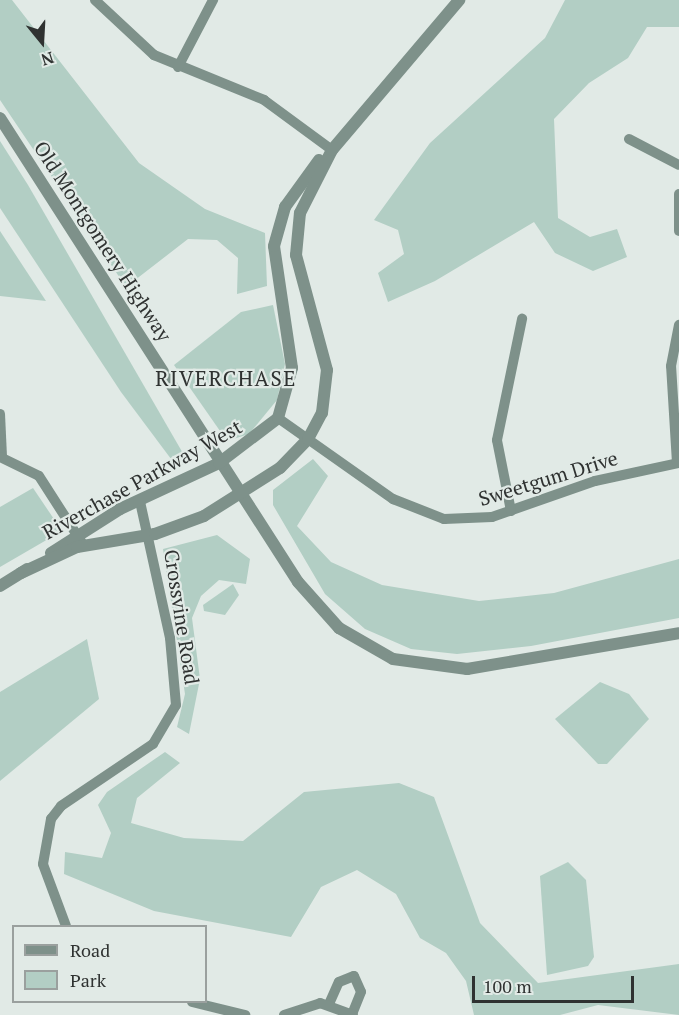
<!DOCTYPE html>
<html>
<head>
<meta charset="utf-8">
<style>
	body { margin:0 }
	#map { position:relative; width:679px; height:1015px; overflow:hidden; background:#e1eae6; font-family:"PT Serif",serif }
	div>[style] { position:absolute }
	.green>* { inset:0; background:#b2cec4 }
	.minor>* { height:10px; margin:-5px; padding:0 5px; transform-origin:5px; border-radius:5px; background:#7e918a }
	.tertiary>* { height:12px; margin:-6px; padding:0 6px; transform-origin:6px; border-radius:6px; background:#7e918a }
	span { translate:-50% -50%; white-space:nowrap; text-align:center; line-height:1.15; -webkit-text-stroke:4.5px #e1eae6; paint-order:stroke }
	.street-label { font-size:20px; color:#2f3231 }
	.neighbourhood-label { font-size:21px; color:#2f3231; letter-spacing:1.5px }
	.legend { position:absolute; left:12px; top:925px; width:195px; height:78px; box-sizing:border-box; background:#e1eae6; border:2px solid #9aa09e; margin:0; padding:8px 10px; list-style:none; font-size:18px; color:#2f3231 }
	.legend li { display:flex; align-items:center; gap:12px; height:30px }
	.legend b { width:30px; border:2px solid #9aa09e }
	.north { position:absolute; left:12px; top:12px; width:60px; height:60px; -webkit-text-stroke:4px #e1eae6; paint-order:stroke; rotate:162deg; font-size:16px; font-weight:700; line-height:24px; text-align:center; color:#2f3231 }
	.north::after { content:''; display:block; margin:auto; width:21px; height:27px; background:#2f3231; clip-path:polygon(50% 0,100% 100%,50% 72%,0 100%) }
	.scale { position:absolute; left:472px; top:976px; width:162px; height:27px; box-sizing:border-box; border:3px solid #2f3231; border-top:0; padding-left:8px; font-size:18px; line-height:21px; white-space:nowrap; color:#2f3231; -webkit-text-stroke:4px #e1eae6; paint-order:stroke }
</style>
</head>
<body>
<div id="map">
	<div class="green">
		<i style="clip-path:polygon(0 0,12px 0,139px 163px,205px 209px,265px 233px,267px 286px,237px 294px,238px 258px,217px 240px,188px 239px,126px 287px,0 100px)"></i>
		<i style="clip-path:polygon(565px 0,679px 0,679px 27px,647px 27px,628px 58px,589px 83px,554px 119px,558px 218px,590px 237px,617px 229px,627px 257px,593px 271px,555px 253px,534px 222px,435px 281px,388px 302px,378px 273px,404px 254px,398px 230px,374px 220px,430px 143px,545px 38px)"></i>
		<i style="clip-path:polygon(0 141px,28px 185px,188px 462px,177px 467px,121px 392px,0 208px)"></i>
		<i style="clip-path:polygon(0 231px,46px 301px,0 296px)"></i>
		<i style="clip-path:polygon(273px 305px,285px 364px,277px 400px,249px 434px,227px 441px,174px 365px,241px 312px)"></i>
		<i style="clip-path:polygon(313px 459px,328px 476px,297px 526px,331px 562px,382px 585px,479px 601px,554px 593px,679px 559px,679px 618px,531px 646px,457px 654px,411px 649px,365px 629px,325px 594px,273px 505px,273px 490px)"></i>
		<i style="clip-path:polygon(33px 488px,62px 531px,0 567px,0 507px)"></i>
		<i style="clip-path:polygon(217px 535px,250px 559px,246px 584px,219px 580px,201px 596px,192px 618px,200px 679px,189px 734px,177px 727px,185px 694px,163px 549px)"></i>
		<i style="clip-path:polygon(233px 584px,239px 595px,225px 615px,204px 611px,203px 605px)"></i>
		<i style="clip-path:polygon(87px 639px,99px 699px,0 781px,0 692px)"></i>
		<i style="clip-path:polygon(600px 682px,629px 694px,649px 719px,607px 764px,598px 764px,555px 719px)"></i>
		<i style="clip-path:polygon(165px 752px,180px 763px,137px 798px,131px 823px,184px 838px,243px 841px,304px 792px,399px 783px,434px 797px,480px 923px,538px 983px,679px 964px,679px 1015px,598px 1005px,560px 1015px,474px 1015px,466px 981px,446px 953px,420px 938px,396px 894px,357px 870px,321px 887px,291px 937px,154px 911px,64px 874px,65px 852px,102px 858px,111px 833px,98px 805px,107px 792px)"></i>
		<i style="clip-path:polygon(568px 862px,586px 880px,594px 957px,588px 966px,547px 975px,540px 876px)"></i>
	</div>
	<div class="minor">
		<i style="left:95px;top:0;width:81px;rotate:43deg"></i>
		<i style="left:154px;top:55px;width:119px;rotate:22.2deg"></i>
		<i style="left:264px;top:100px;width:84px;rotate:36.3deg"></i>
		<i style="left:178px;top:67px;width:76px;rotate:-62.4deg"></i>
		<i style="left:629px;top:139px;width:56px;rotate:27.5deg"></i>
		<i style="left:679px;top:194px;width:37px;rotate:90deg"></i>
		<i style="left:0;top:414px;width:43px;rotate:87.3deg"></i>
		<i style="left:278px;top:418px;width:141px;rotate:35.2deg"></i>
		<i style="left:393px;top:499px;width:55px;rotate:21.4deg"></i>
		<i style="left:444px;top:519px;width:48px;rotate:-2.4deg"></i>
		<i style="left:492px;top:517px;width:109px;rotate:-19.3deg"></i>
		<i style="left:595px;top:481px;width:86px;rotate:-12.1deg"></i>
		<i style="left:0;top:457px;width:43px;rotate:26deg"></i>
		<i style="left:39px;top:476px;width:80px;rotate:57.3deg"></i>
		<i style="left:677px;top:463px;width:97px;rotate:-93.5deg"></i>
		<i style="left:671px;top:366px;width:42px;rotate:-79deg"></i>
		<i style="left:511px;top:511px;width:72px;rotate:-101.2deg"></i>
		<i style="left:497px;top:440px;width:124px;rotate:-78.3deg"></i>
		<i style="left:66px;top:926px;width:66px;rotate:-110.4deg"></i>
		<i style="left:43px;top:864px;width:46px;rotate:-79.9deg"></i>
		<i style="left:51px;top:819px;width:16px;rotate:-52deg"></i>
		<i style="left:61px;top:806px;width:111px;rotate:-34deg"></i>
		<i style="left:153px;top:744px;width:45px;rotate:-59.5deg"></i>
		<i style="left:176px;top:705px;width:67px;rotate:-95.1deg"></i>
		<i style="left:170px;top:638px;width:140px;rotate:-102.4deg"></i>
		<i style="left:192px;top:1002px;width:55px;rotate:13.8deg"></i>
		<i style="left:329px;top:1004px;width:24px;rotate:-66deg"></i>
		<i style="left:339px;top:982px;width:16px;rotate:-22deg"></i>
		<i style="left:354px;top:976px;width:17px;rotate:66deg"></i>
		<i style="left:361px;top:992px;width:24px;rotate:112deg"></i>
		<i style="left:284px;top:1015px;width:38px;rotate:-18deg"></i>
		<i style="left:320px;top:1003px;width:35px;rotate:20deg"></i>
	</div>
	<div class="tertiary">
		<i style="left:0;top:118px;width:551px;rotate:57.29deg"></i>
		<i style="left:298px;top:582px;width:62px;rotate:48.3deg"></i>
		<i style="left:339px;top:628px;width:62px;rotate:29.9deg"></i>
		<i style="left:393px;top:659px;width:75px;rotate:7.7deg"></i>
		<i style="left:467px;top:669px;width:215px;rotate:-9.6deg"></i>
		<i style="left:51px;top:553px;width:82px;rotate:-32.5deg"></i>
		<i style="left:120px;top:509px;width:109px;rotate:-24.9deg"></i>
		<i style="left:219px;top:463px;width:74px;rotate:-37.3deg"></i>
		<i style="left:278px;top:418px;width:52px;rotate:-74.4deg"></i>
		<i style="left:292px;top:368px;width:123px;rotate:-98.4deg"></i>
		<i style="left:274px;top:246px;width:41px;rotate:-74.2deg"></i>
		<i style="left:285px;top:207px;width:58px;rotate:-54.1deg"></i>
		<i style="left:21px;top:573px;width:62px;rotate:-24.9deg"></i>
		<i style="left:77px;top:547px;width:79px;rotate:-9.5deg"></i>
		<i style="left:155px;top:534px;width:52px;rotate:-20.2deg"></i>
		<i style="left:204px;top:516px;width:90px;rotate:-32.3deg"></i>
		<i style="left:280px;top:468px;width:40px;rotate:-46deg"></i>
		<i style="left:308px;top:439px;width:30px;rotate:-62deg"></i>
		<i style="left:322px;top:413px;width:43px;rotate:-83.4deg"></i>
		<i style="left:327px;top:370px;width:119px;rotate:-105.1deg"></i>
		<i style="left:296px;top:255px;width:42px;rotate:-84.6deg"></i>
		<i style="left:300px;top:213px;width:71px;rotate:-63.1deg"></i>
		<i style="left:332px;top:150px;width:197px;rotate:-49.7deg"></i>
		<i style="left:0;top:586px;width:32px;rotate:-32deg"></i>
	</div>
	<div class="street-label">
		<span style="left:103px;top:241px;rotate:57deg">Old Montgomery Highway</span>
		<span style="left:548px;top:478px;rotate:-17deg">Sweetgum Drive</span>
		<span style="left:142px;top:479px;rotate:-29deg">Riverchase Parkway West</span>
		<span style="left:182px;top:617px;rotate:81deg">Crossvine Road</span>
	</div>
	<div class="neighbourhood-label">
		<span style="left:226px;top:378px">RIVERCHASE</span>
	</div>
	<ul class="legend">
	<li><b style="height:8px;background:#7e918a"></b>Road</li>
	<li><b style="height:16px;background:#b2cec4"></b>Park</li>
	</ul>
	<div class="north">N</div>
	<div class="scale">100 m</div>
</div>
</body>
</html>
